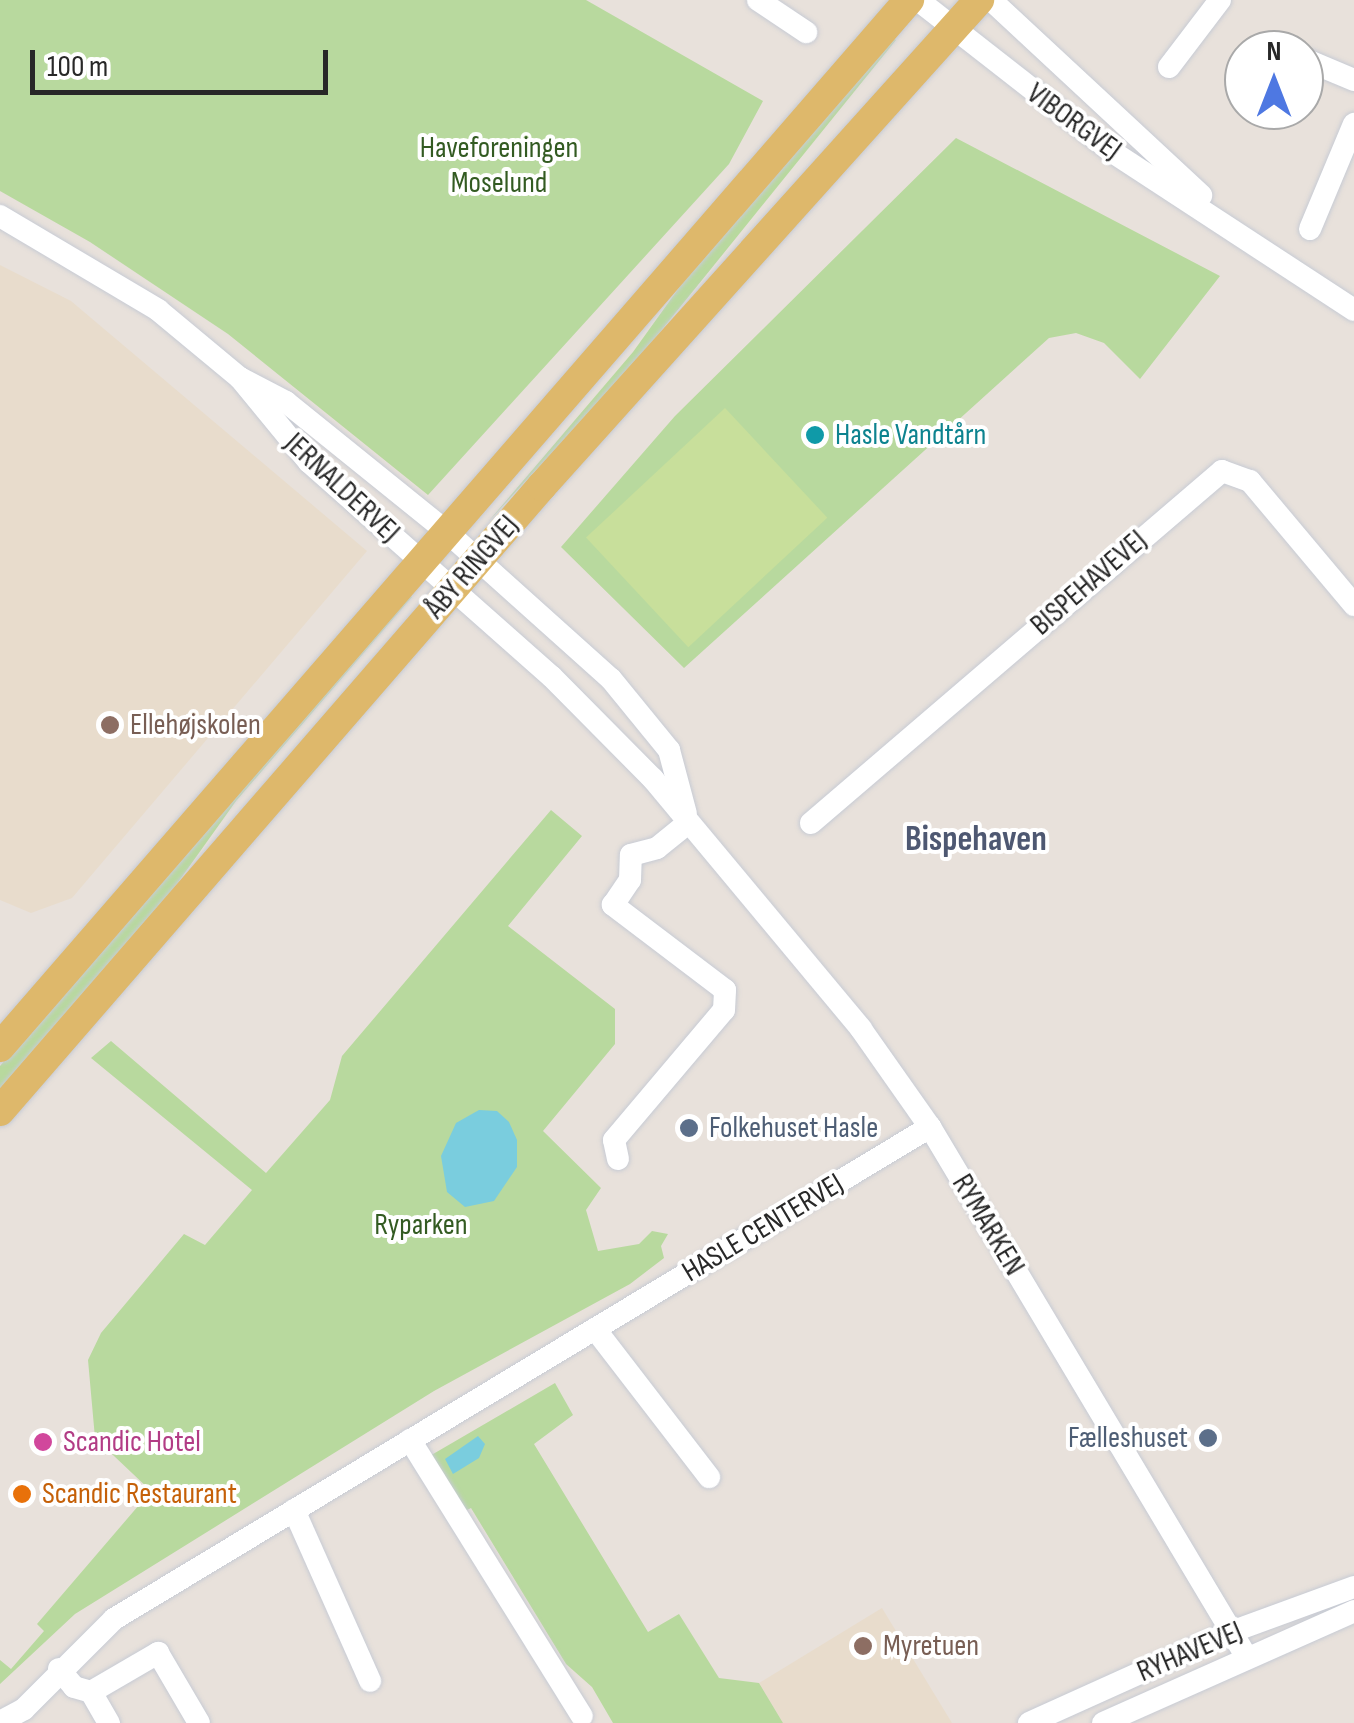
<!DOCTYPE html>
<html>
<head>
<meta charset="utf-8">
<style>
	body { margin:0 }
	#map { position:relative; width:1354px; height:1723px; overflow:hidden; background:#e8e1db; font-family:"Sofia Sans Condensed",sans-serif }
	div>[style] { position:absolute }
	.education>* { inset:0; background:#e8dccc }
	.green>* { inset:0; background:#b8d99e }
	.pitch>* { inset:0; background:#c8df9b; transform-origin:0 0 }
	.water>* { inset:0; background:#7acdde }
	.roads { filter:drop-shadow(0 0 2px #c7cbd4) drop-shadow(0 0 2px #c7cbd4) }
	.minor>* { height:22px; margin:-11px; padding:0 11px; transform-origin:11px; border-radius:11px; background:#fff }
	.major>* { height:30px; margin:-15px; padding:0 15px; transform-origin:15px; border-radius:15px; background:#deb86b }
	.dots>* { width:28px; height:28px; translate:-50% -50%; box-sizing:border-box; border:5px solid #fff; border-radius:50% }
	span { translate:-50% -50%; white-space:nowrap; text-align:center; line-height:1.15; -webkit-text-stroke:8px #fff; paint-order:stroke }
	.street-label { font-size:30px; color:#282828 }
	.park-label { font-size:30px; color:#335b22 }
	.culture-label { font-size:30px; color:#0d838f }
	.left { translate:0 -50%; text-align:left }
	.education-label { font-size:30px; color:#785e54 }
	.service-label { font-size:30px; color:#4e5e75 }
	.right { translate:-100% -50%; text-align:right }
	.hotel-label { font-size:30px; color:#b23c85 }
	.food-label { font-size:30px; color:#c56008 }
	.quarter-label { font-size:35px; color:#4e5872; font-weight:700 }
	.north { position:absolute; left:1224px; top:30px; width:100px; height:100px; box-sizing:border-box; background:#fff; border:2px solid #a9a9a9; border-radius:50%; rotate:0deg; font-size:28px; font-weight:700; line-height:40px; text-align:center; color:#282828 }
	.north::after { content:''; display:block; margin:auto; width:35px; height:45px; background:#4e78e2; clip-path:polygon(50% 0,100% 100%,50% 72%,0 100%) }
	.scale { position:absolute; left:30px; top:50px; width:298px; height:45px; box-sizing:border-box; border:5px solid #282828; border-top:0; padding-left:12px; font-size:30px; line-height:35px; white-space:nowrap; color:#282828; -webkit-text-stroke:8px #fff; paint-order:stroke }
</style>
</head>
<body>
<div id="map">
	<div class="education">
		<i style="clip-path:polygon(0 265px,71px 301px,367px 551px,72px 898px,31px 913px,0 900px)"></i>
		<i style="clip-path:polygon(882px 1608px,952px 1723px,783px 1723px,759px 1683px)"></i>
	</div>
	<div class="green">
		<i style="clip-path:polygon(0 0,586px 0,763px 101px,729px 164px,428px 495px,228px 334px,90px 242px,0 191px)"></i>
		<i style="clip-path:polygon(892px 37px,896px 40px,639px 358px,488px 522px,633px 352px,701px 257px)"></i>
		<i style="clip-path:polygon(956px 138px,1220px 276px,1140px 379px,1104px 343px,1076px 333px,1049px 338px,684px 668px,561px 547px,675px 416px)"></i>
		<i style="clip-path:polygon(408px 594px,412px 597px,236px 801px,164px 902px,0 1091px,0 1066px)"></i>
		<i style="clip-path:polygon(551px 810px,582px 836px,508px 926px,615px 1009px,615px 1044px,543px 1131px,601px 1188px,586px 1210px,598px 1251px,639px 1244px,652px 1231px,668px 1234px,661px 1246px,664px 1258px,630px 1284px,434px 1391px,75px 1614px,0 1684px,0 1660px,11px 1669px,44px 1631px,37px 1624px,151px 1491px,95px 1438px,88px 1360px,101px 1333px,184px 1234px,205px 1245px,252px 1190px,91px 1058px,111px 1041px,266px 1173px,330px 1100px,342px 1056px)"></i>
		<i style="clip-path:polygon(555px 1383px,573px 1415px,534px 1444px,648px 1632px,679px 1614px,719px 1678px,759px 1683px,783px 1723px,613px 1723px,592px 1687px,566px 1664px,471px 1508px,463px 1512px,428px 1457px)"></i>
	</div>
	<div class="pitch">
		<i style="left:725px;top:408px;width:150px;height:190px;rotate:47deg"></i>
	</div>
	<div class="water">
		<i style="clip-path:polygon(479px 1110px,497px 1111px,509px 1122px,517px 1140px,517px 1167px,494px 1201px,465px 1207px,447px 1192px,441px 1156px,456px 1123px)"></i>
		<i style="clip-path:polygon(478px 1436px,485px 1444px,479px 1458px,453px 1474px,445px 1459px)"></i>
	</div>
	<div class="roads">
		<div class="minor">
			<i style="left:758px;top:0;width:58px;rotate:33.7deg"></i>
			<i style="left:918px;top:0;width:245px;rotate:38deg"></i>
			<i style="left:1111px;top:151px;width:290px;rotate:33.2deg"></i>
			<i style="left:991px;top:0;width:287px;rotate:42.9deg"></i>
			<i style="left:1304px;top:59px;width:54px;rotate:22.8deg"></i>
			<i style="left:1169px;top:67px;width:84px;rotate:-52.7deg"></i>
			<i style="left:0;top:216px;width:184px;rotate:30.7deg"></i>
			<i style="left:158px;top:310px;width:107px;rotate:39.7deg"></i>
			<i style="left:240px;top:378px;width:52px;rotate:27.6deg"></i>
			<i style="left:286px;top:402px;width:207px;rotate:38.9deg"></i>
			<i style="left:447px;top:532px;width:220px;rotate:41.9deg"></i>
			<i style="left:611px;top:679px;width:92px;rotate:50.8deg"></i>
			<i style="left:669px;top:750px;width:66px;rotate:75.1deg"></i>
			<i style="left:1310px;top:229px;width:114px;rotate:-67.3deg"></i>
			<i style="left:240px;top:378px;width:109px;rotate:50.6deg"></i>
			<i style="left:309px;top:462px;width:324px;rotate:41.5deg"></i>
			<i style="left:552px;top:677px;width:144px;rotate:45.3deg"></i>
			<i style="left:653px;top:779px;width:325px;rotate:50.2deg"></i>
			<i style="left:861px;top:1029px;width:120px;rotate:54.9deg"></i>
			<i style="left:930px;top:1127px;width:616px;rotate:59.15deg"></i>
			<i style="left:811px;top:823px;width:541px;rotate:-40.58deg"></i>
			<i style="left:1222px;top:471px;width:30px;rotate:20deg"></i>
			<i style="left:1250px;top:481px;width:162px;rotate:50deg"></i>
			<i style="left:618px;top:1159px;width:19px;rotate:-102deg"></i>
			<i style="left:614px;top:1140px;width:170px;rotate:-49.8deg"></i>
			<i style="left:724px;top:1010px;width:20px;rotate:-87deg"></i>
			<i style="left:725px;top:990px;width:141px;rotate:-142.8deg"></i>
			<i style="left:613px;top:905px;width:30px;rotate:-56deg"></i>
			<i style="left:630px;top:880px;width:25px;rotate:-88deg"></i>
			<i style="left:631px;top:855px;width:27px;rotate:-15deg"></i>
			<i style="left:657px;top:848px;width:40px;rotate:-39deg"></i>
			<i style="left:595px;top:1329px;width:187px;rotate:52.4deg"></i>
			<i style="left:410px;top:1440px;width:325px;rotate:58.1deg"></i>
			<i style="left:294px;top:1510px;width:187px;rotate:66deg"></i>
			<i style="left:59px;top:1669px;width:23px;rotate:50deg"></i>
			<i style="left:74px;top:1687px;width:18px;rotate:16deg"></i>
			<i style="left:91px;top:1692px;width:36px;rotate:60deg"></i>
			<i style="left:91px;top:1692px;width:78px;rotate:-30.2deg"></i>
			<i style="left:158px;top:1653px;width:81px;rotate:59.6deg"></i>
			<i style="left:0;top:1722px;width:27px;rotate:-28deg"></i>
			<i style="left:24px;top:1709px;width:127px;rotate:-45deg"></i>
			<i style="left:114px;top:1619px;width:953px;rotate:-31.09deg"></i>
			<i style="left:1029px;top:1723px;width:222px;rotate:-24.3deg"></i>
			<i style="left:1231px;top:1632px;width:131px;rotate:-20.1deg"></i>
			<i style="left:1103px;top:1723px;width:275px;rotate:-24deg"></i>
		</div>
		<div class="major">
			<i style="left:0;top:1047px;width:1387px;rotate:-49.04deg"></i>
			<i style="left:0;top:1111px;width:827px;rotate:-49.07deg"></i>
			<i style="left:542px;top:486px;width:654px;rotate:-48.04deg"></i>
		</div>
	</div>
	<div class="dots">
		<i style="left:815px;top:435px;background:#0f9aa8"></i>
		<i style="left:110px;top:725px;background:#8d6e63"></i>
		<i style="left:689px;top:1128px;background:#5c6f8a"></i>
		<i style="left:1208px;top:1438px;background:#5c6f8a"></i>
		<i style="left:43px;top:1442px;background:#d1479c"></i>
		<i style="left:22px;top:1494px;background:#e8710a"></i>
		<i style="left:863px;top:1646px;background:#8d6e63"></i>
	</div>
	<div class="street-label">
		<span style="left:1074px;top:122px;rotate:36deg">VIBORGVEJ</span>
		<span style="left:342px;top:488px;rotate:43deg">JERNALDERVEJ</span>
		<span style="left:472px;top:567px;rotate:-49deg">ÅBY RINGVEJ</span>
		<span style="left:1089px;top:583px;rotate:-41deg">BISPEHAVEVEJ</span>
		<span style="left:988px;top:1225px;rotate:59deg">RYMARKEN</span>
		<span style="left:763px;top:1228px;rotate:-31deg">HASLE CENTERVEJ</span>
		<span style="left:1190px;top:1652px;rotate:-23deg">RYHAVEVEJ</span>
	</div>
	<div class="park-label">
		<span style="left:499px;top:165px">Haveforeningen<br>Moselund</span>
		<span style="left:421px;top:1225px">Ryparken</span>
	</div>
	<div class="culture-label">
		<span class="left" style="left:835px;top:435px">Hasle Vandtårn</span>
	</div>
	<div class="education-label">
		<span class="left" style="left:130px;top:725px">Ellehøjskolen</span>
		<span class="left" style="left:883px;top:1646px">Myretuen</span>
	</div>
	<div class="service-label">
		<span class="left" style="left:709px;top:1128px">Folkehuset Hasle</span>
		<span class="right" style="left:1188px;top:1438px">Fælleshuset</span>
	</div>
	<div class="hotel-label">
		<span class="left" style="left:63px;top:1442px">Scandic Hotel</span>
	</div>
	<div class="food-label">
		<span class="left" style="left:42px;top:1494px">Scandic Restaurant</span>
	</div>
	<div class="quarter-label">
		<span style="left:976px;top:840px">Bispehaven</span>
	</div>
	<div class="north">N</div>
	<div class="scale">100 m</div>
</div>
</body>
</html>
